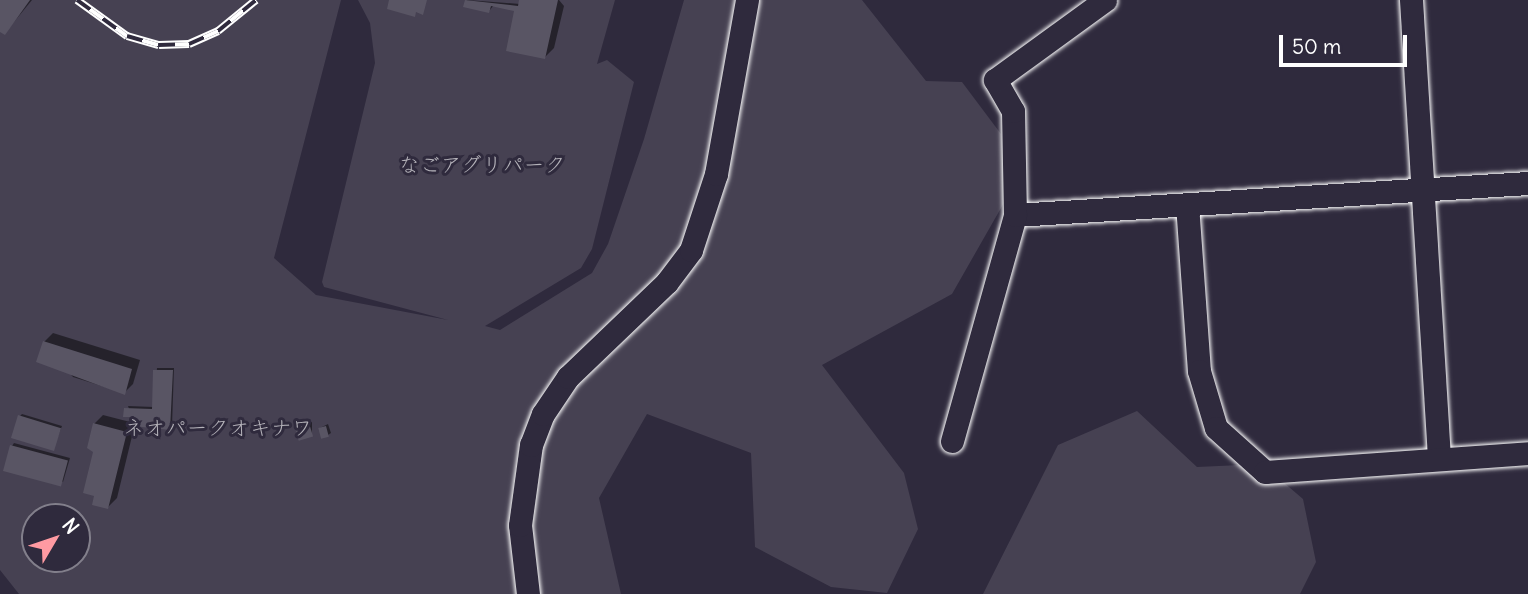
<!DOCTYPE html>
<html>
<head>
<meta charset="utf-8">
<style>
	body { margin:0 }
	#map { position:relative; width:1528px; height:594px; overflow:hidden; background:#2f2a3d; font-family:Delius,"Klee One",sans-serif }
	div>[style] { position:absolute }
	.green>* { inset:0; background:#464152 }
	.shadow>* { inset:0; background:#0007 }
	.building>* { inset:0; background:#595564; transform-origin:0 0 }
	.roads { filter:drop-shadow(0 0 2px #fff) drop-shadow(0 0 2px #fff) }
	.minor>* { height:23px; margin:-11.5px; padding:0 11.5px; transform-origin:11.5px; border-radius:11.5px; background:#2f2a3d }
	.rail>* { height:8px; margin-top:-4px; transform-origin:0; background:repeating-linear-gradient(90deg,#2f2a3d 0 16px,#fff 0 32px); box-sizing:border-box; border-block:2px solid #fff }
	span { translate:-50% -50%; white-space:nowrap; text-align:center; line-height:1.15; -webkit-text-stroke:6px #2f2a3d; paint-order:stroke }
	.park-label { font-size:21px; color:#b5b3ba }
	.north { position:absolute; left:21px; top:503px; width:70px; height:70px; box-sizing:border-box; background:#2f2a3d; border:2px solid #827f8b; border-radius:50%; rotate:51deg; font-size:19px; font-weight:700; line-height:28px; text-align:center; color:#fff }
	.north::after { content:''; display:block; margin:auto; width:24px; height:32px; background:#ff9aa2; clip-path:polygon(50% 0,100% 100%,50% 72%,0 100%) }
	.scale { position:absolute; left:1279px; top:35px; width:128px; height:32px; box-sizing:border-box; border:4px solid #fff; border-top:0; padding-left:9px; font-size:21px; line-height:24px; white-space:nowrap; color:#fff; -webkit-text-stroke:5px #2f2a3d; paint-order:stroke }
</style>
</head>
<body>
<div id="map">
	<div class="green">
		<i style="clip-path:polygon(evenodd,0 0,341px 0,274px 258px,316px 295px,448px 320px,324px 287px,322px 282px,375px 63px,370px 23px,358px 0,615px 0,597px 64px,607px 60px,634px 82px,592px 249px,581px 268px,485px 326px,500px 330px,592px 273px,608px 244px,644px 139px,684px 0,862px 0,926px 81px,962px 82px,1001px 134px,1009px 194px,952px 294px,822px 365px,904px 473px,918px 529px,887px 593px,831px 587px,755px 547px,751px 453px,647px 414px,599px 498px,621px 594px,19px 594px,0 570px,0 0,35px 517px,77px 517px,77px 559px,35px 559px,35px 517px)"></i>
		<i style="clip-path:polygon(1137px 411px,1197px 467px,1262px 464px,1303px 499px,1316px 562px,1300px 594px,983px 594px,1058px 445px)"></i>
	</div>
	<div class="shadow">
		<i style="clip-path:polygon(0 0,32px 0,5px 33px,0 29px)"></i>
		<i style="clip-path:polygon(467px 0,520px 4px,521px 0,559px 0,564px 6px,554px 48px,545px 57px,517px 10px,494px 5px,489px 11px,465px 5px)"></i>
		<i style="clip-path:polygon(53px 333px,140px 360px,133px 384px,124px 393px,73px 377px,44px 342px)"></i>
		<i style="clip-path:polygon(157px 368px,174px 368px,172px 426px,135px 424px,117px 498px,108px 507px,96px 495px,94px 424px,103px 415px,134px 423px,128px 406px,154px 407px)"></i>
		<i style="clip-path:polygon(22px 414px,62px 426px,53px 449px,20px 416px)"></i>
		<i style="clip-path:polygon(312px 422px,312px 434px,297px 428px,300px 425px)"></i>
		<i style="clip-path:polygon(328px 424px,331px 433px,328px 435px,320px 428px)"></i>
		<i style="clip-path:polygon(14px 443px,70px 458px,63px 482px,12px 446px)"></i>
	</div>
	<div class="building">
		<i style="clip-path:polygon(0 0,30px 0,5px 35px,0 32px)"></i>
		<i style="clip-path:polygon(389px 0,427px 0,423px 15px,416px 12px,415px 17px,387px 9px)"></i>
		<i style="clip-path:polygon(465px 0,518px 6px,519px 0,558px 0,545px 59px,506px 51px,514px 11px,491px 6px,489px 13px,463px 7px)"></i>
		<i style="clip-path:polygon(43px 341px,132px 369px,125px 395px,36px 362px)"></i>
		<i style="clip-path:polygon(153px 370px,173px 370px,170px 430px,133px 426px,132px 417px,123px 417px,124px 408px,152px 409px)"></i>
		<i style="left:18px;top:415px;width:45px;height:24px;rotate:17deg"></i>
		<i style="clip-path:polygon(93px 423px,127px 432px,108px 509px,92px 505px,94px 496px,83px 493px,93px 452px,87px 448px)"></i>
		<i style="left:309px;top:423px;width:14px;height:15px;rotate:73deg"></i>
		<i style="left:326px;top:426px;width:11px;height:8px;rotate:75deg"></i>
		<i style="left:10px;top:445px;width:60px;height:27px;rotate:15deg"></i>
	</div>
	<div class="roads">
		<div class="minor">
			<i style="left:1411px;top:0;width:458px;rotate:86.5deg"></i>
			<i style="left:1187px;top:204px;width:167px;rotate:85.9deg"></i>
			<i style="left:1199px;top:371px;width:59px;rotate:73.4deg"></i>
			<i style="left:1216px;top:428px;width:66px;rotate:41.9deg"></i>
			<i style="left:1265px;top:472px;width:264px;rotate:-4.1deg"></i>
			<i style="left:1015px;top:215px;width:514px;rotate:-3.57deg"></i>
			<i style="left:952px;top:441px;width:235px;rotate:-74.4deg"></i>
			<i style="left:1015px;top:215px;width:104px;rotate:-91.1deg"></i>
			<i style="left:1013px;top:111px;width:36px;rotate:-120deg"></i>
			<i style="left:995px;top:80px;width:136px;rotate:-36deg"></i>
			<i style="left:528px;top:594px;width:69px;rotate:-96.6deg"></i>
			<i style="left:520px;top:525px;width:81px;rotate:-82.2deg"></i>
			<i style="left:531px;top:445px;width:33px;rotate:-69deg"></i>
			<i style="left:543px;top:414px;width:45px;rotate:-56deg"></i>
			<i style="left:568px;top:377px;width:137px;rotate:-43.8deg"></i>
			<i style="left:667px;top:282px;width:40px;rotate:-53deg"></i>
			<i style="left:691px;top:250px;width:80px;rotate:-71.8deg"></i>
			<i style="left:716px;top:174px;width:177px;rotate:-79.9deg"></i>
		</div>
	</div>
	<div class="rail">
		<i style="left:77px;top:0;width:62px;rotate:35.8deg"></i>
		<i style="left:127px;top:36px;width:33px;rotate:16deg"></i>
		<i style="left:159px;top:45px;width:30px;rotate:-2deg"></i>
		<i style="left:189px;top:44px;width:32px;rotate:-24deg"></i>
		<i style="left:218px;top:31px;width:49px;rotate:-39.2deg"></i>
	</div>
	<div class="park-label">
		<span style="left:482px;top:165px">なごアグリパーク</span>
		<span style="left:218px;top:428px">ネオパークオキナワ</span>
	</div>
	<div class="north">N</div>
	<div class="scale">50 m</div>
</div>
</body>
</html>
